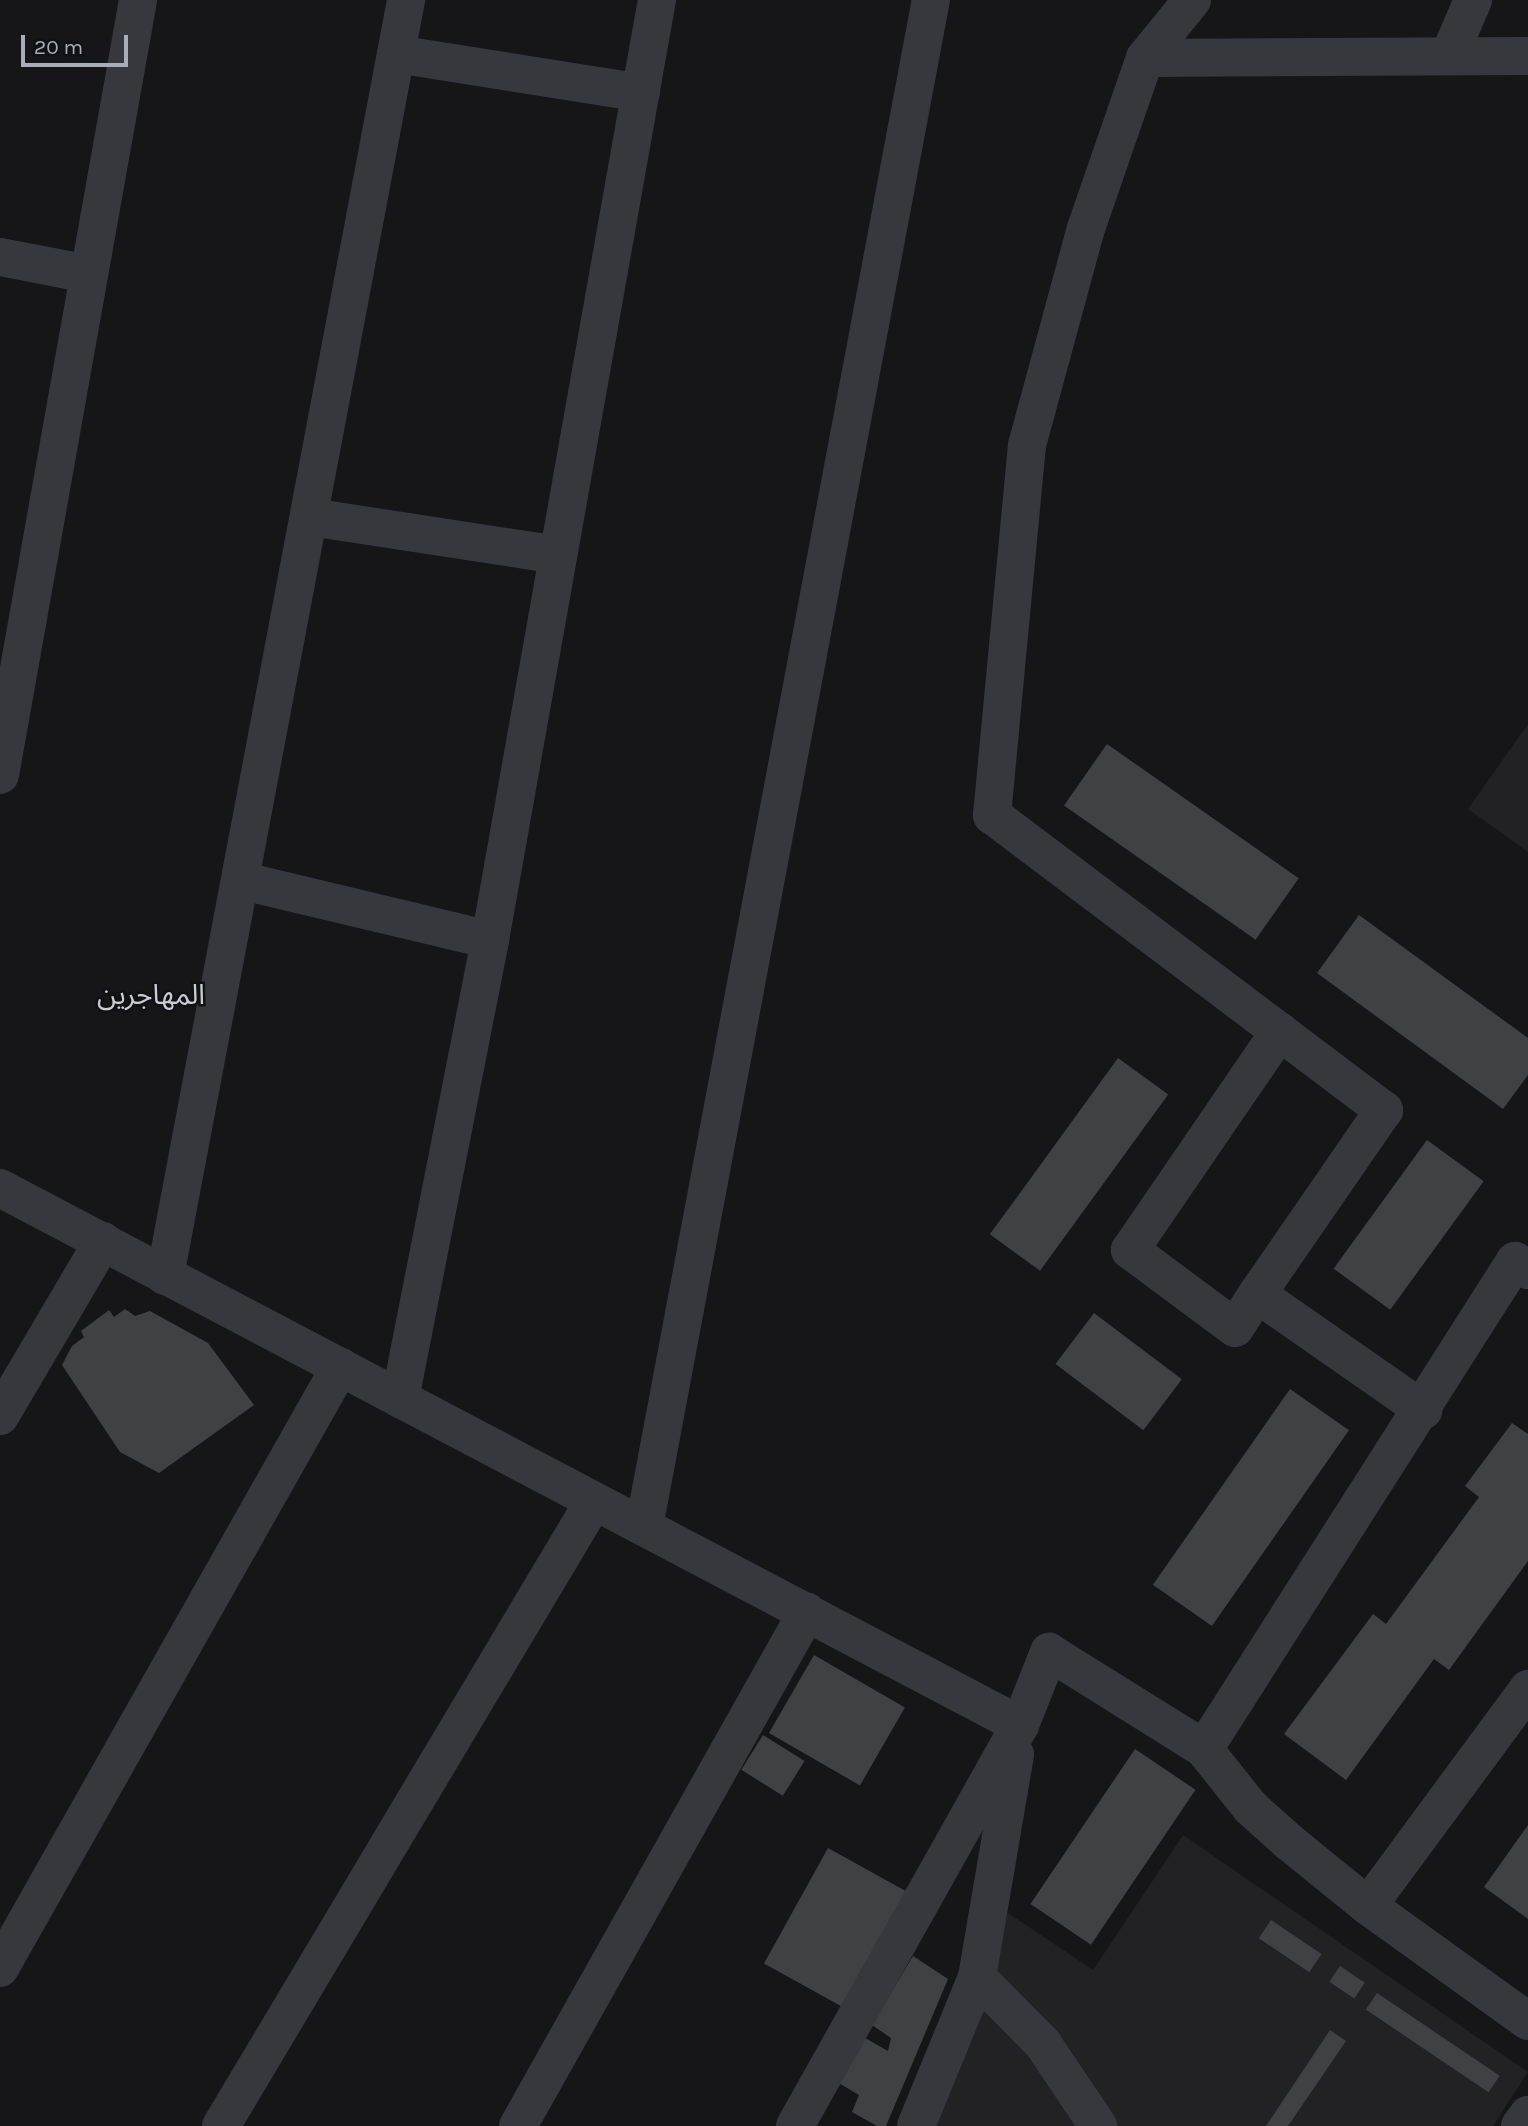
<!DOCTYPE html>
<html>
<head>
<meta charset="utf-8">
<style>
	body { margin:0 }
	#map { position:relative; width:1528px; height:2126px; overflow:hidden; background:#161618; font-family:Karla,"Noto Sans Arabic",sans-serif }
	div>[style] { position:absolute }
	.built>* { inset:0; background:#222225 }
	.building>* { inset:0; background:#404145; transform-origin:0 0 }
	.minor>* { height:38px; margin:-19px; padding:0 19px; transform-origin:19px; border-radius:19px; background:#37383d }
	span { translate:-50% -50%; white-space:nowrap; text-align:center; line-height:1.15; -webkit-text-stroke:5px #111113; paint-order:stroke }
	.neighbourhood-label { font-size:28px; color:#c9ccd4 }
	.scale { position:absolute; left:21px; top:35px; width:107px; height:32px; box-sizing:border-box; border:4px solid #a8adb8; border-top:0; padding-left:9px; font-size:21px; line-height:24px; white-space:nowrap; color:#a8adb8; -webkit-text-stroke:5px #111113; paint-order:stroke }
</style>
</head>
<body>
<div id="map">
	<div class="built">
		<i style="clip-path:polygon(1528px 724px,1528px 852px,1468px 809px)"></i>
		<i style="clip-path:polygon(1183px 1835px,1528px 2072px,1493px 2126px,931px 2126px,1008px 1913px,1093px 1970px)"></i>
	</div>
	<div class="building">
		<i style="left:1107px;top:744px;width:234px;height:75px;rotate:35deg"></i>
		<i style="clip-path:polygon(1359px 915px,1528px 1038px,1528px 1075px,1503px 1109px,1317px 973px)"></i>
		<i style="left:1118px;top:1058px;width:62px;height:218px;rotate:36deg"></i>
		<i style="left:1427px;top:1140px;width:70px;height:159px;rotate:36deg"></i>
		<i style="clip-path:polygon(125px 1309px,135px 1316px,150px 1311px,208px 1343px,254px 1405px,159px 1473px,120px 1452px,62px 1365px,72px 1346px,84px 1337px,81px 1331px,109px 1310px,114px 1317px)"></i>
		<i style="left:1094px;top:1313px;width:110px;height:64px;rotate:37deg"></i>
		<i style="left:1290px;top:1389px;width:72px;height:239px;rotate:35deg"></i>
		<i style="clip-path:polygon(1512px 1423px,1528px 1434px,1528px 1561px,1449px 1670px,1434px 1659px,1346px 1780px,1284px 1734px,1373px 1614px,1386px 1624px,1479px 1497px,1465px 1486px)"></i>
		<i style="left:814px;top:1655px;width:105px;height:90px;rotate:30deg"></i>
		<i style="left:763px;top:1735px;width:49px;height:41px;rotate:32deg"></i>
		<i style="left:1135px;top:1749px;width:73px;height:187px;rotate:34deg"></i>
		<i style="clip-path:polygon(1528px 1825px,1528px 1919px,1484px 1887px)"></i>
		<i style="left:828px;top:1848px;width:94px;height:132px;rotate:29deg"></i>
		<i style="left:1271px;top:1920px;width:61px;height:22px;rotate:34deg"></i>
		<i style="clip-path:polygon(913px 1956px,948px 1979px,886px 2126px,877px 2126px,852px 2112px,859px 2095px,837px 2082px,865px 2038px,888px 2051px,891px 2038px,872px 2025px)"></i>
		<i style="left:1340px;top:1966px;width:30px;height:19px;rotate:34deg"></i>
		<i style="left:1377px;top:1993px;width:148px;height:20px;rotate:34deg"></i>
		<i style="clip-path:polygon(1330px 2030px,1346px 2041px,1288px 2126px,1266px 2126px)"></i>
	</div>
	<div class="minor">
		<i style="left:1192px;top:0;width:75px;rotate:129deg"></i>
		<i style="left:1145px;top:58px;width:180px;rotate:109.1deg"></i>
		<i style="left:1086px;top:228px;width:225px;rotate:105.2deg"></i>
		<i style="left:1027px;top:445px;width:372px;rotate:95.4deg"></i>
		<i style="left:992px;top:815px;width:491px;rotate:37deg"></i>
		<i style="left:1384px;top:1110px;width:224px;rotate:124.6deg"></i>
		<i style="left:1257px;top:1294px;width:203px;rotate:34.9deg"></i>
		<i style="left:396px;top:54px;width:248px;rotate:9deg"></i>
		<i style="left:1449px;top:56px;width:61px;rotate:-66.8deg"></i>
		<i style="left:1145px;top:58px;width:383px;rotate:-0.3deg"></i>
		<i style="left:0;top:257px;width:90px;rotate:10.9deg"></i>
		<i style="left:310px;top:517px;width:251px;rotate:8.7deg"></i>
		<i style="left:0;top:775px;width:787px;rotate:-79.9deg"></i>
		<i style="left:243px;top:881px;width:254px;rotate:13.4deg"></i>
		<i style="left:0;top:1188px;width:1153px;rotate:27.77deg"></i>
		<i style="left:165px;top:1276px;width:1299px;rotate:-79.3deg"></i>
		<i style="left:1257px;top:1294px;width:40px;rotate:122.9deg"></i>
		<i style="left:1235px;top:1328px;width:131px;rotate:-143.4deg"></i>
		<i style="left:1130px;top:1250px;width:265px;rotate:-55.6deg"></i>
		<i style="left:400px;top:1399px;width:468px;rotate:-78.9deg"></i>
		<i style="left:490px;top:940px;width:955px;rotate:-79.93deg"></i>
		<i style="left:0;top:1416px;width:203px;rotate:-59.5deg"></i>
		<i style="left:644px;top:1527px;width:1554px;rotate:-79.36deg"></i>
		<i style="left:1204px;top:1749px;width:579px;rotate:-57.49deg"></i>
		<i style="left:1515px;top:1261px;width:16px;rotate:35deg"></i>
		<i style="left:1368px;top:1906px;width:270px;rotate:-53.6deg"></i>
		<i style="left:0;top:1968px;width:691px;rotate:-60.5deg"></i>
		<i style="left:977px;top:1977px;width:94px;rotate:45.4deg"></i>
		<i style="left:1043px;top:2044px;width:99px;rotate:56.1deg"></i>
		<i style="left:221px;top:2126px;width:728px;rotate:-59.17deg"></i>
		<i style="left:518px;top:2126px;width:590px;rotate:-60.65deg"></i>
		<i style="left:795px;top:2126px;width:460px;rotate:-60.7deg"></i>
		<i style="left:1020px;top:1725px;width:79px;rotate:-68.3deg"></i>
		<i style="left:1049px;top:1652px;width:183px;rotate:32deg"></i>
		<i style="left:1204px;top:1749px;width:75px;rotate:51.5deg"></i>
		<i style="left:1251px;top:1808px;width:51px;rotate:41.8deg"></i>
		<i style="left:1289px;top:1842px;width:102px;rotate:39deg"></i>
		<i style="left:1368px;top:1906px;width:197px;rotate:35.7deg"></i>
		<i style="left:916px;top:2126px;width:161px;rotate:-67.7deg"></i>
		<i style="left:977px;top:1977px;width:226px;rotate:-80.3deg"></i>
		<i style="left:1520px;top:2126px;width:14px;rotate:-54deg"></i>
	</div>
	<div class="neighbourhood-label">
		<span style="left:151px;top:995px">المهاجرين</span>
	</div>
	<div class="scale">20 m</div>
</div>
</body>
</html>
